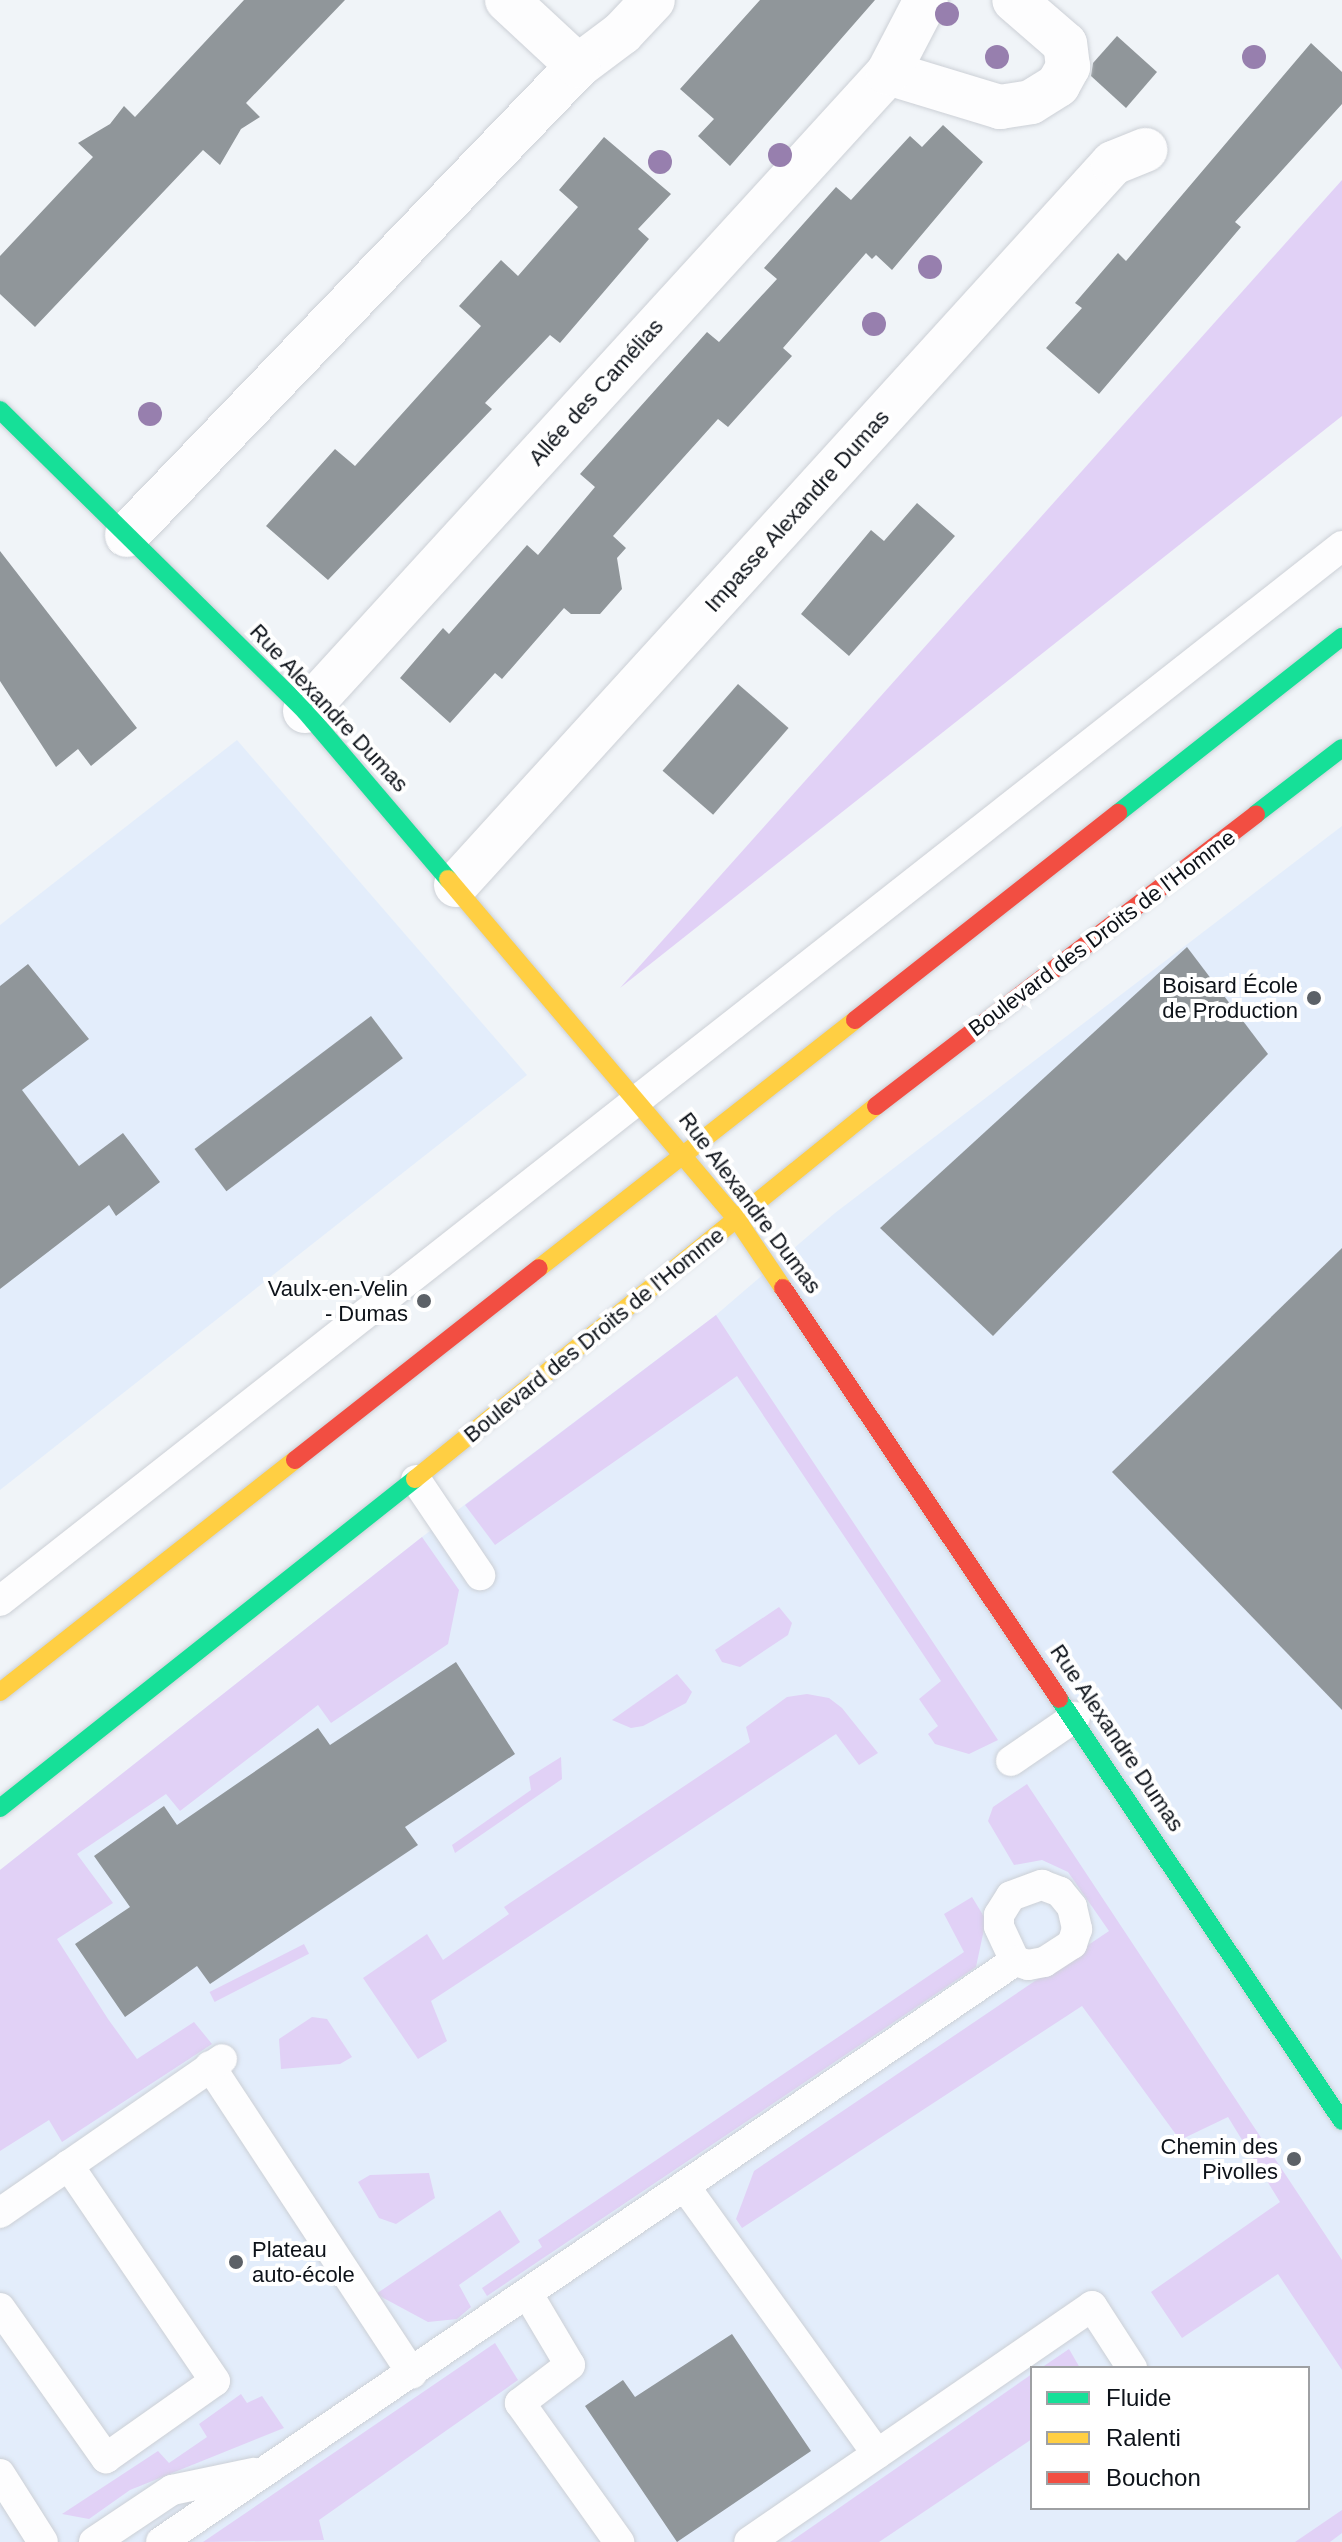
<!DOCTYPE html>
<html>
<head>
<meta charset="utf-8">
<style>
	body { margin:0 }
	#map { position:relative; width:1342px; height:2542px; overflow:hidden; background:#f0f4f8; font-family:Arial,sans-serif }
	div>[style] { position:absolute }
	.built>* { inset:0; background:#e3edfb }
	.green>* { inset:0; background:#e1d1f6; transform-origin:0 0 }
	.building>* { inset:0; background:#90969a; transform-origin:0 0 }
	.roads { filter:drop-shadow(0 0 2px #ccd0d6) drop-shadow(0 0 2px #ccd0d6) }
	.lane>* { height:30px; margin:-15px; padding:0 15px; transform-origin:15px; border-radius:15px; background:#fdfdfe }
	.street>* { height:44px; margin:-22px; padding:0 22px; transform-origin:22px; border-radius:22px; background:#fdfdfe }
	.fast>* { height:18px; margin:-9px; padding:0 9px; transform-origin:9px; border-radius:9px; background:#16e098 }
	.slow>* { height:18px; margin:-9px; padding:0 9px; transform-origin:9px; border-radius:9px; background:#ffcf43 }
	.jam>* { height:18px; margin:-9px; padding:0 9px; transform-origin:9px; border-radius:9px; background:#f24e42 }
	.trees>* { width:24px; height:24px; margin:-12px; border-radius:50%; background:#977fae }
	.dots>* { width:22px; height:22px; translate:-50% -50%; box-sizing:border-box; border:4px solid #fff; border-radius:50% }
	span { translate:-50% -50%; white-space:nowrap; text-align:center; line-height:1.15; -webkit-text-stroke:8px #fff; paint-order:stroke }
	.street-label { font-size:22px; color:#0d1219 }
	.poi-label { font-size:22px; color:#0d1219 }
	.right { translate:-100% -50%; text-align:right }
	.left { translate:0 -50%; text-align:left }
	.legend { position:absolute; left:1030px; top:2366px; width:280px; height:144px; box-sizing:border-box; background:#fff; border:2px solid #9ea0a3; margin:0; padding:10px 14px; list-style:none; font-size:24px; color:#0d1219 }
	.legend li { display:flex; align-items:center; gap:16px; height:40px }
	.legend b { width:40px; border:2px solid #9ea0a3 }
</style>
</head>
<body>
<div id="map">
	<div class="built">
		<i style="clip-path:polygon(237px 740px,527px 1075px,0 1490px,0 925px)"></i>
		<i style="clip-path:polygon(evenodd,1342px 826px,1342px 2542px,0 2542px,0 1870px,422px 1537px,716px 1315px,835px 1213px,1342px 826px,1032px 2368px,1308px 2368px,1308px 2508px,1032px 2508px,1032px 2368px)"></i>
	</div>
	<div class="green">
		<i style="clip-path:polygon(1342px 180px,1342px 416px,620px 988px)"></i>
		<i style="clip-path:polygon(716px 1315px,748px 1364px,998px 1740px,969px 1754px,935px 1744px,928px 1734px,938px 1726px,919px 1699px,941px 1681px,737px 1376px,495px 1545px,465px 1505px)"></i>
		<i style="clip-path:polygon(422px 1537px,459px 1590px,448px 1644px,331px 1723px,318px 1705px,180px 1811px,166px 1794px,77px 1854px,113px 1903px,57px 1939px,108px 2019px,137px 2059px,194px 2022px,212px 2044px,62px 2142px,49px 2120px,0 2151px,0 1870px)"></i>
		<i style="clip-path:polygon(779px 1607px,792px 1623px,788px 1635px,740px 1667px,722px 1662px,715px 1650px)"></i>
		<i style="clip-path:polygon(677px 1674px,692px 1692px,686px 1703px,643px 1726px,631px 1728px,612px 1720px)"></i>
		<i style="clip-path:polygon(807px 1694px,829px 1698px,842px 1708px,878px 1753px,859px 1765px,836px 1734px,431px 2001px,447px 2041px,418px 2059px,363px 1978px,427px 1934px,443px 1960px,509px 1914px,504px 1907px,750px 1742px,746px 1727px,787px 1697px)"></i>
		<i style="clip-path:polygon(561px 1757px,562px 1779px,455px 1853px,452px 1845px,531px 1790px,529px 1777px)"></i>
		<i style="clip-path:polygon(1027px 1784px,1342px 2260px,1342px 2370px,1278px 2274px,1182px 2338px,1151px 2292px,1280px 2202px,1228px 2117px,1180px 2140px,1082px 2006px,742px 2228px,736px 2219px,754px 2171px,1109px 1931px,1068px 1872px,1042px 1860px,1014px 1865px,988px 1821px,993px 1807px)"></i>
		<i style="clip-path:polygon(972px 1897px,986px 1920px,976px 1967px,487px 2296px,482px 2288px,542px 2247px,538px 2240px,964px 1952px,944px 1914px)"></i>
		<i style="left:304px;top:1944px;width:11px;height:106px;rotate:63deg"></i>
		<i style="clip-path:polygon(312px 2017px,327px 2019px,352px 2057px,340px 2064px,281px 2069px,279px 2039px)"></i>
		<i style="clip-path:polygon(429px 2173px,435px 2198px,396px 2224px,379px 2218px,358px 2182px,370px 2175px)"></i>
		<i style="clip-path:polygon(500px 2210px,520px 2242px,459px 2285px,471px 2307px,457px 2319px,428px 2322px,376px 2294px)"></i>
		<i style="clip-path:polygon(495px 2343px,518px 2380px,319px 2520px,324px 2540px,203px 2542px)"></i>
		<i style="clip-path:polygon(1069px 2349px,1080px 2368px,1041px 2368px)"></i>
		<i style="clip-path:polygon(1032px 2374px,1032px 2439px,879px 2542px,790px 2542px)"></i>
		<i style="clip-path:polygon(241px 2394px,247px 2403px,262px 2396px,284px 2428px,130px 2490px,89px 2519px,62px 2514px,158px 2451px,169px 2463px,207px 2437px,199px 2424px)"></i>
		<i style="clip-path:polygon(1342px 2510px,1342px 2533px,1330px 2542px,1295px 2542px)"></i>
	</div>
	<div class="building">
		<i style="clip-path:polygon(244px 0,345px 0,246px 103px,260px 117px,241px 129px,220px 165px,203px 150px,35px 327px,0 294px,0 256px,93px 157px,78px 143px,110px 124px,124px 106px,135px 117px)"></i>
		<i style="clip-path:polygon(760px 0,875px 0,730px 166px,698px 136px,714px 119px,680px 89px)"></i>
		<i style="clip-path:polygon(1117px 36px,1157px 72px,1126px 108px,1091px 76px,1093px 63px)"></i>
		<i style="clip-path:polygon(1311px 43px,1342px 72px,1342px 104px,1235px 222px,1241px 227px,1099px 394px,1046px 348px,1082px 308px,1075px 303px,1118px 253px,1126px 261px)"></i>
		<i style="clip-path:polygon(943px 125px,983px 162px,892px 270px,876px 255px,872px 259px,866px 253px,783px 348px,792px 356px,728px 427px,718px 419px,613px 536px,626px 548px,617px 558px,622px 589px,600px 614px,571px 614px,564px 608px,502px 679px,495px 673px,450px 723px,400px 678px,443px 628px,449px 634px,527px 545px,538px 555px,595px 487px,580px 474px,707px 332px,719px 342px,777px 279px,764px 268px,836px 187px,851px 200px,910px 136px,922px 147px)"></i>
		<i style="clip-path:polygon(604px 137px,671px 194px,638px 229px,649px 239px,560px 343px,550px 335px,485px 403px,492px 409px,328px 580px,266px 526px,335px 449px,355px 466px,481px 326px,459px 306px,501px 260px,518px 276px,578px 207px,559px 190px)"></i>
		<i style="clip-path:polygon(917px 503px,955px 536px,849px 656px,801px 614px,871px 530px,884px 541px)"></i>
		<i style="clip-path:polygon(0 551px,137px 728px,91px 766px,78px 749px,56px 767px,0 681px)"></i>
		<i style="left:738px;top:684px;width:67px;height:115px;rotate:41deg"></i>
		<i style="clip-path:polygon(1187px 947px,1268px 1054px,993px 1336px,880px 1228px)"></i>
		<i style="clip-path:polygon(28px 964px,89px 1039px,22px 1090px,79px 1166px,123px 1133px,160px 1182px,116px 1216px,109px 1205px,0 1289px,0 986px)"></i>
		<i style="left:371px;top:1016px;width:53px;height:221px;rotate:53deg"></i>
		<i style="clip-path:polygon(1342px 1248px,1342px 1710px,1112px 1472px)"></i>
		<i style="clip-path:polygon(456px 1662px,515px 1754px,405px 1827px,418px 1845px,210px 1984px,197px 1966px,125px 2017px,75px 1944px,130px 1907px,94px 1856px,164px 1806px,177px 1825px,318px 1728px,330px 1745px)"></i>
		<i style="clip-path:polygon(732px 2334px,811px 2451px,677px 2542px,585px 2406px,623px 2380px,635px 2397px)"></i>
	</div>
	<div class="roads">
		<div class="lane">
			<i style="left:416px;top:1480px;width:115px;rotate:56deg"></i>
			<i style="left:0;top:1601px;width:1707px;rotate:-38.17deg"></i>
			<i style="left:1011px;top:1761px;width:78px;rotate:-34.5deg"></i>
			<i style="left:1042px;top:1885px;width:19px;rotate:21deg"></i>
			<i style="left:1060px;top:1892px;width:19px;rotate:51deg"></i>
			<i style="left:1072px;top:1907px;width:23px;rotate:77deg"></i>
			<i style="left:1077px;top:1929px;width:16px;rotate:108deg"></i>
			<i style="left:1072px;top:1944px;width:33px;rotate:147deg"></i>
			<i style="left:1044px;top:1962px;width:16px;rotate:169deg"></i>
			<i style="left:1028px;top:1965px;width:14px;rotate:-163deg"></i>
			<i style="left:1015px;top:1961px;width:38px;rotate:-115deg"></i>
			<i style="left:999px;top:1926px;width:11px;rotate:-90deg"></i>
			<i style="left:999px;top:1915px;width:22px;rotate:-58deg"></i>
			<i style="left:1011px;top:1896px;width:33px;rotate:-20deg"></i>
			<i style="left:210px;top:2066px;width:368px;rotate:56.7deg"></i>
			<i style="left:686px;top:2188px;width:327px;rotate:54.3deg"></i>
			<i style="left:877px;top:2454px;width:155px;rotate:145.5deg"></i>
			<i style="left:0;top:2213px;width:270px;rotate:-34.7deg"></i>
			<i style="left:529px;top:2296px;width:80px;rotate:59.3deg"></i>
			<i style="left:570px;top:2365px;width:63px;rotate:142.8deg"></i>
			<i style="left:520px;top:2403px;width:171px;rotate:54.5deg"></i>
			<i style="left:0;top:2308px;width:184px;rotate:54.8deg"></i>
			<i style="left:106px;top:2458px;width:133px;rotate:-35.2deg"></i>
			<i style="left:215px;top:2381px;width:261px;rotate:-124.2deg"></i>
			<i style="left:877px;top:2454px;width:261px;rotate:-34.5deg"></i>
			<i style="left:1092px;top:2306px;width:74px;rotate:57.2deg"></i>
			<i style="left:0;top:2474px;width:80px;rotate:57.7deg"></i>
			<i style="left:94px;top:2542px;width:94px;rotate:-33.7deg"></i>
			<i style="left:172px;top:2490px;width:83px;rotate:-11.9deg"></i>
			<i style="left:161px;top:2542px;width:1033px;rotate:-34.23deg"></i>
		</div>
		<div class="street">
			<i style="left:578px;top:66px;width:55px;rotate:-36.9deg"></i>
			<i style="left:622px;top:33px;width:45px;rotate:-46.8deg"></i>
			<i style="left:888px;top:73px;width:117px;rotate:16.9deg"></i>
			<i style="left:1000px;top:107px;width:31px;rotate:-9deg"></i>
			<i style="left:1031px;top:102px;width:32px;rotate:-32deg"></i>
			<i style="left:1058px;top:85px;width:21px;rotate:-61deg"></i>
			<i style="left:1068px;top:67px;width:23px;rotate:-97deg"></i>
			<i style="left:1065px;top:44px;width:67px;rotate:-139.2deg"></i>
			<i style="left:127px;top:535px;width:651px;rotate:-46.12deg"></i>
			<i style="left:578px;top:66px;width:97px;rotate:-137.1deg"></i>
			<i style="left:305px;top:711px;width:864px;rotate:-47.58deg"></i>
			<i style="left:888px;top:73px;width:82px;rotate:-62.5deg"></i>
			<i style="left:456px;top:885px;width:976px;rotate:-47.7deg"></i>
			<i style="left:1113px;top:163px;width:35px;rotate:-22deg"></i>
		</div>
		<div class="fast">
			<i style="left:0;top:410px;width:429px;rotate:44.6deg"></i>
			<i style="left:305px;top:711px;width:221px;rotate:49.6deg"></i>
			<i style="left:1118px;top:813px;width:285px;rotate:-38.2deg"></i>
			<i style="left:1256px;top:814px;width:108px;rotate:-37.5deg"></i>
			<i style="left:1059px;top:1699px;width:508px;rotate:56.15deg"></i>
			<i style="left:0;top:1808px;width:530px;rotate:-38.41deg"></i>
		</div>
		<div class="slow">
			<i style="left:448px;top:879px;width:445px;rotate:49.7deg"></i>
			<i style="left:736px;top:1218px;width:84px;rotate:56.1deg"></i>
			<i style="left:539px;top:1268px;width:402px;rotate:-38.1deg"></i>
			<i style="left:415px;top:1479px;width:593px;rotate:-38.98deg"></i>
			<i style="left:0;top:1692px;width:375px;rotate:-38.2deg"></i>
		</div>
		<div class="jam">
			<i style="left:855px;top:1020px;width:335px;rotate:-38.2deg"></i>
			<i style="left:876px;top:1106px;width:479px;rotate:-37.5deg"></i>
			<i style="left:783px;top:1288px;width:495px;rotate:56.1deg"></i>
			<i style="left:295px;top:1460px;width:310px;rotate:-38.2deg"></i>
		</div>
	</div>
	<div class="trees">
		<i style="left:947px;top:14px"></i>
		<i style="left:997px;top:57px"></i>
		<i style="left:1254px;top:57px"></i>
		<i style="left:780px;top:155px"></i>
		<i style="left:660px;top:162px"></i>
		<i style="left:930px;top:267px"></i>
		<i style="left:874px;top:324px"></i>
		<i style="left:150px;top:414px"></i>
	</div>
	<div class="dots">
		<i style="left:1314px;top:998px;background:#5c6167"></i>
		<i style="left:424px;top:1301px;background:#5c6167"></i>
		<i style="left:1294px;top:2159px;background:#5c6167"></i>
		<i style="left:236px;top:2262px;background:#5c6167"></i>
	</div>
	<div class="street-label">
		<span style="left:596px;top:392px;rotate:-48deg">Allée des Camélias</span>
		<span style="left:797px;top:511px;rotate:-48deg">Impasse Alexandre Dumas</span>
		<span style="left:329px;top:708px;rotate:47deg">Rue Alexandre Dumas</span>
		<span style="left:1102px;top:933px;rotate:-37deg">Boulevard des Droits de l'Homme</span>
		<span style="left:750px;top:1203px;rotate:53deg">Rue Alexandre Dumas</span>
		<span style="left:594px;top:1335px;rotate:-39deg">Boulevard des Droits de l'Homme</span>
		<span style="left:1117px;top:1738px;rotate:56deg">Rue Alexandre Dumas</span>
	</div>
	<div class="poi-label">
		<span class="right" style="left:1298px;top:998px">Boisard École<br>de Production</span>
		<span class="right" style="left:408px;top:1301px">Vaulx-en-Velin<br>- Dumas</span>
		<span class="right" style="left:1278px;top:2159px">Chemin des<br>Pivolles</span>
		<span class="left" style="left:252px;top:2262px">Plateau<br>auto-école</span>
	</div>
	<ul class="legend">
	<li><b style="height:10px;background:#16e098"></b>Fluide</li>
	<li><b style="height:10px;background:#ffcf43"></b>Ralenti</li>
	<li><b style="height:10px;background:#f24e42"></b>Bouchon</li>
	</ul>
</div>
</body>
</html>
